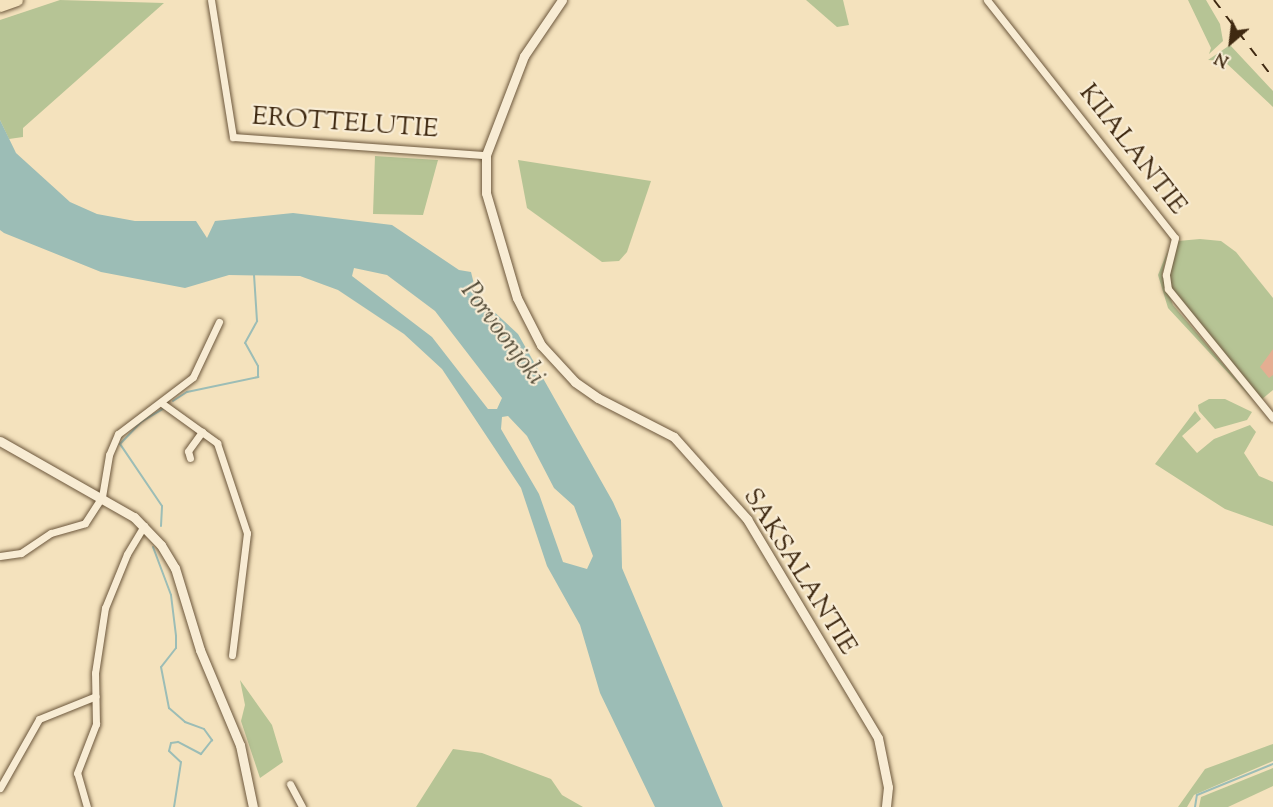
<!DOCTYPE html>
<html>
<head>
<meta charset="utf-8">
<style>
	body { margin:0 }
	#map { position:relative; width:1273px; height:807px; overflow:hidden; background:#f4e2bd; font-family:"Sorts Mill Goudy",serif }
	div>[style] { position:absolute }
	.green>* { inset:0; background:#b6c495 }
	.water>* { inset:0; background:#9cbdb6 }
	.stream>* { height:2px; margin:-1px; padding:0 1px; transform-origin:1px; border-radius:1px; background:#9cbdb6 }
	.building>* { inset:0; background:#e4ae92 }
	.roads { filter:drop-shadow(0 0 2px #6c573c) drop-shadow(0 0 2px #6c573c) }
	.minor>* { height:7px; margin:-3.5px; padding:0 3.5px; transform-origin:3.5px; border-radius:3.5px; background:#f8ecd4 }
	.tertiary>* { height:9px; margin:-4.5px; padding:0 4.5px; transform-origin:4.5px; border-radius:4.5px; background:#f8ecd4 }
	.motorway>* { height:12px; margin:-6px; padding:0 6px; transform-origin:6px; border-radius:6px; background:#f4e2bd }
	.rail>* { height:2px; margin-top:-1px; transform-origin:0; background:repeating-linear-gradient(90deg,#3f2911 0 10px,transparent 0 20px) }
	span { translate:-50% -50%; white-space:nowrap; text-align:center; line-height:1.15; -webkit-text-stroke:4.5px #f8ecd4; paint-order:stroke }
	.street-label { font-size:26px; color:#3f2911 }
	.water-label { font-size:27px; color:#564e3a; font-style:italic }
	.north { position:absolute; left:1201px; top:12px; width:60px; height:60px; -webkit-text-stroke:4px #f8ecd4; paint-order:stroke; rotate:208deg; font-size:16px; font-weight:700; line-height:24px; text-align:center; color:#3f2911 }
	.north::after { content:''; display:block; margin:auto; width:21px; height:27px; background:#3f2911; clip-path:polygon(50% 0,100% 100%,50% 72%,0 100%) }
</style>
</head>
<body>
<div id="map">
	<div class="green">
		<i style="clip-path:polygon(60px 0,164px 3px,23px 128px,23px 137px,9px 139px,0 120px,0 20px)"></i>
		<i style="clip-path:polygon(806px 0,843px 0,849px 25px,837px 27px)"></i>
		<i style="clip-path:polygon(1188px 0,1206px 0,1220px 24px,1223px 41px,1209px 54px,1211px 48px)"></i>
		<i style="clip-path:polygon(1230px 45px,1273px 91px,1273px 107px,1224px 61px,1208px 60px)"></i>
		<i style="clip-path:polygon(375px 156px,438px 160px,423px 215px,373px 214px)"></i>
		<i style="clip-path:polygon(518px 160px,651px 181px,627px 252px,619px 261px,602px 262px,527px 208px)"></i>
		<i style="clip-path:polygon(1200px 239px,1221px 241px,1236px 252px,1273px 298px,1273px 390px,1261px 400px,1171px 288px,1169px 274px,1178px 241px)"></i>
		<i style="clip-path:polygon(1168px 250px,1162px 275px,1173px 305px,1257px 404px,1168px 308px,1158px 275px)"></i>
		<i style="clip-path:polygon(1209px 399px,1225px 399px,1252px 412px,1247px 420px,1215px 429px,1199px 411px,1198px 405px)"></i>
		<i style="clip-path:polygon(1195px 411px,1201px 419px,1182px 436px,1197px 453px,1214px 439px,1250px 425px,1256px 432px,1244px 453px,1259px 476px,1273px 482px,1273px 526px,1225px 509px,1155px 464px)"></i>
		<i style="clip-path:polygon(240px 680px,272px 725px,283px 762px,260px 778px,241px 721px,245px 705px)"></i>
		<i style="clip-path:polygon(1273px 744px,1273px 761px,1194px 795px,1187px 807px,1178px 807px,1205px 769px)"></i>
		<i style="clip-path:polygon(453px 749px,482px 753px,551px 779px,562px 795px,583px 807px,416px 807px)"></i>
		<i style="clip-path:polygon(1273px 768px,1273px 786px,1228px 807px,1199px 807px,1201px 797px)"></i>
	</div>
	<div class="water">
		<i style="clip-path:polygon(evenodd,0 120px,16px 153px,70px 202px,97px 214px,135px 221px,196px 221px,207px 238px,215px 221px,293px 213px,392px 225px,459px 270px,471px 272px,477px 296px,518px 334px,613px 502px,621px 520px,622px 568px,723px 807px,655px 807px,600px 693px,580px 625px,547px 566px,521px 488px,442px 369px,404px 334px,338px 290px,300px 276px,229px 275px,185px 288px,101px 272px,4px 233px,0 230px,0 120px,354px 268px,387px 275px,435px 311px,502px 398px,497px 409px,488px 409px,432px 337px,352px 276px,354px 268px,0 120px,508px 416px,527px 436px,554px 488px,574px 506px,593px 556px,587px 569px,563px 562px,539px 494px,501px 429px,502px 417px,508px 416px)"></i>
	</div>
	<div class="stream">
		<i style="left:173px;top:401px;width:17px;rotate:-33deg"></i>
		<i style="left:187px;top:392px;width:73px;rotate:-11.9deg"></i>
		<i style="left:258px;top:377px;width:11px;rotate:-90deg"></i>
		<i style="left:258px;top:366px;width:26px;rotate:-119deg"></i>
		<i style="left:245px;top:343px;width:25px;rotate:-61deg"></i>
		<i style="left:257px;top:321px;width:47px;rotate:-93.7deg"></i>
		<i style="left:161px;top:526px;width:20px;rotate:-87deg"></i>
		<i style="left:162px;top:506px;width:75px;rotate:-124.1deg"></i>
		<i style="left:120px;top:444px;width:30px;rotate:-46deg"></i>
		<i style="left:141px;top:422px;width:27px;rotate:-31deg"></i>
		<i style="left:153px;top:547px;width:51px;rotate:69.4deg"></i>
		<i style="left:171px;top:595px;width:41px;rotate:83deg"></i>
		<i style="left:176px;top:636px;width:12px;rotate:90deg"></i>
		<i style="left:176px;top:648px;width:24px;rotate:128deg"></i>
		<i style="left:161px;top:667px;width:42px;rotate:79deg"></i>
		<i style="left:169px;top:708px;width:21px;rotate:41deg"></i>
		<i style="left:185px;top:722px;width:20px;rotate:20deg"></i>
		<i style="left:204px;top:729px;width:14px;rotate:54deg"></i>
		<i style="left:212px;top:740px;width:18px;rotate:128deg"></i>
		<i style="left:201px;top:754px;width:26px;rotate:-152deg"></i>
		<i style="left:178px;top:742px;width:7px;rotate:172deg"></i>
		<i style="left:171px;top:743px;width:8px;rotate:104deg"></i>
		<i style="left:169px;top:751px;width:16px;rotate:43deg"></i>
		<i style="left:181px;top:762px;width:46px;rotate:98.8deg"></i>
		<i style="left:1195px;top:807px;width:12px;rotate:-81deg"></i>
		<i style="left:1197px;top:795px;width:82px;rotate:-22.2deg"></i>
	</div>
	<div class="building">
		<i style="clip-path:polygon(1273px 349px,1273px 375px,1269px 378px,1260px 367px)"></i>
	</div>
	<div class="roads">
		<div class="minor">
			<i style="left:211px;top:0;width:139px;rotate:80.9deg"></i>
			<i style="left:233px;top:137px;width:254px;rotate:4.1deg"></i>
			<i style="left:987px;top:0;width:303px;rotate:51.7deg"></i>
			<i style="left:1175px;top:238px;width:38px;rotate:104deg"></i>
			<i style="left:1166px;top:275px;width:14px;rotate:82deg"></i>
			<i style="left:1168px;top:289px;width:166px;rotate:50.9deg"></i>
			<i style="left:163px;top:404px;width:67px;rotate:35.8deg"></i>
			<i style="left:217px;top:443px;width:95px;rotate:71.6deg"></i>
			<i style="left:247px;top:533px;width:123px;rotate:97deg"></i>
			<i style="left:190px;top:458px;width:7px;rotate:-106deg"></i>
			<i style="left:188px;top:451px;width:24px;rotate:-54deg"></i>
			<i style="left:0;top:556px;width:21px;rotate:-8deg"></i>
			<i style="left:21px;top:553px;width:36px;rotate:-34deg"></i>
			<i style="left:51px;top:533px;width:35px;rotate:-16deg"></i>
			<i style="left:85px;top:523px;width:31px;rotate:-57deg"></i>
			<i style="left:102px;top:497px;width:43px;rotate:-80.5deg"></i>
			<i style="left:109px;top:455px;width:23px;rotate:-67deg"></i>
			<i style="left:118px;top:434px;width:94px;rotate:-37.2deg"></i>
			<i style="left:193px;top:377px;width:61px;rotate:-64.7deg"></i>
			<i style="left:290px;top:784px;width:26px;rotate:62deg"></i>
			<i style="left:0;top:788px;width:79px;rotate:-60.5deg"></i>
			<i style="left:39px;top:719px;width:61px;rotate:-22deg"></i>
			<i style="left:87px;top:807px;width:35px;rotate:-106deg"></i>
			<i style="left:77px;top:773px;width:53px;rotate:-68.8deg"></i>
			<i style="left:96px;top:724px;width:51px;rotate:-91.1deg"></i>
			<i style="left:95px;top:673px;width:66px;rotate:-81.3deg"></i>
			<i style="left:105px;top:608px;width:58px;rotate:-67.8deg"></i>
			<i style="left:127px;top:554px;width:33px;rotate:-59deg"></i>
		</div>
		<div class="tertiary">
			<i style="left:562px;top:0;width:68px;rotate:124.2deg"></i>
			<i style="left:524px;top:56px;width:106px;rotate:111deg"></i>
			<i style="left:486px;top:155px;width:38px;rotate:90deg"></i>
			<i style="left:486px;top:193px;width:109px;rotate:73.6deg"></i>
			<i style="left:517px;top:298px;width:53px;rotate:62.9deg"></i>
			<i style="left:541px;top:345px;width:50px;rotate:47.4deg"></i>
			<i style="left:575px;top:382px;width:28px;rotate:35deg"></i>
			<i style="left:598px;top:398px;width:85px;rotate:27.2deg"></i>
			<i style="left:674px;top:437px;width:110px;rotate:48.3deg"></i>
			<i style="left:747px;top:519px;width:255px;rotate:59.1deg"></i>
			<i style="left:878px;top:738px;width:50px;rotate:78.5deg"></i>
			<i style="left:888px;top:787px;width:20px;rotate:96deg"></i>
			<i style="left:0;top:441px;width:154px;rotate:29.6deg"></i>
			<i style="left:134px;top:517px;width:39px;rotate:46deg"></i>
			<i style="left:161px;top:545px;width:27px;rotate:59deg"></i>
			<i style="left:175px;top:568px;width:86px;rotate:73deg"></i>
			<i style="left:200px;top:650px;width:103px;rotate:67.2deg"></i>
			<i style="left:240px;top:745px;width:63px;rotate:78.2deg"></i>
		</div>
		<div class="motorway">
			<i style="left:0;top:6px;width:18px;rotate:-19deg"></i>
		</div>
	</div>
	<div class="rail">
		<i style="left:1214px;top:0;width:98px;rotate:52.9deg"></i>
	</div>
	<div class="street-label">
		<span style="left:345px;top:124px;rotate:4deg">EROTTELUTIE</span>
		<span style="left:1132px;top:150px;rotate:52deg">KIIALANTIE</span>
		<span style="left:799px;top:572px;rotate:58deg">SAKSALANTIE</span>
	</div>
	<div class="water-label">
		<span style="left:502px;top:334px;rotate:53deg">Porvoonjoki</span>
	</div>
	<div class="north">N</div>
</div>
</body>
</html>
